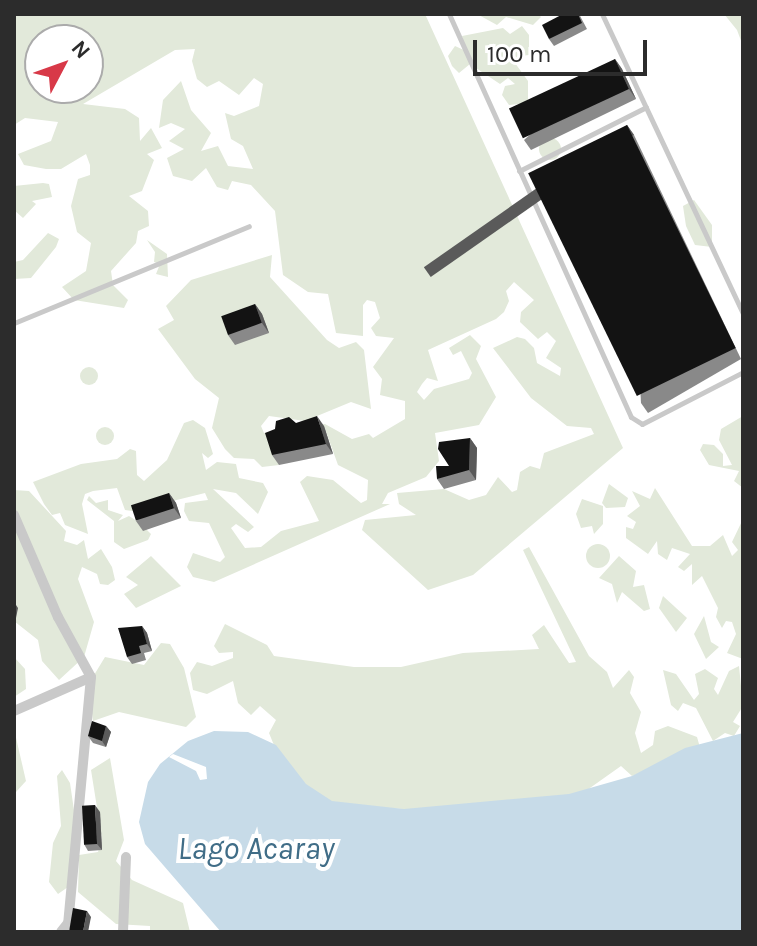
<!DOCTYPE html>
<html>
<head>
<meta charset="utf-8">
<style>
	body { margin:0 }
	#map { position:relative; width:757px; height:946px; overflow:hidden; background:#fff; font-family:Karla,sans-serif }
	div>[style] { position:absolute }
	.green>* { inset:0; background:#e2e9da }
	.round { border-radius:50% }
	.water>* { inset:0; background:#c7dbe8 }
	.pier>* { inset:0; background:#fff }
	.lane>* { height:5px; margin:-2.5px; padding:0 2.5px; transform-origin:2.5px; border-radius:2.5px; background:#c9c9c9 }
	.street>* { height:10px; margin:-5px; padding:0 5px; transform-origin:5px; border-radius:5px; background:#c9c9c9 }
	.wall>* { inset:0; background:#898989 }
	.shaded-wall>* { inset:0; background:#5a5a5a; transform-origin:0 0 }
	.building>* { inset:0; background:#131313; transform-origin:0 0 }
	span { translate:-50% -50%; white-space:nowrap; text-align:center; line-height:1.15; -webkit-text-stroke:8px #fff; paint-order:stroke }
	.water-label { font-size:32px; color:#406d87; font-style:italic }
	.frame { position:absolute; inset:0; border:16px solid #2c2c2c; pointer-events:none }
	.north { position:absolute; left:24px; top:24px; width:80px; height:80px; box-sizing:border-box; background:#fff; border:2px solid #ababab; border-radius:50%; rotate:49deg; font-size:22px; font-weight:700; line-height:32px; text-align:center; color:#2c2c2c }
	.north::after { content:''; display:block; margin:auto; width:28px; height:36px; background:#d83948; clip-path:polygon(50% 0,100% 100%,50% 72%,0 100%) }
	.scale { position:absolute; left:473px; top:40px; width:174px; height:36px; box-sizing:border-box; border:4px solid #2c2c2c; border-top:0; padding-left:10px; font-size:24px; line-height:28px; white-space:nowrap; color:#2c2c2c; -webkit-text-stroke:6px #fff; paint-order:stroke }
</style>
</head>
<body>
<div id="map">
	<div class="green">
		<i style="clip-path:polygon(evenodd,14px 14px,425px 14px,623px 448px,473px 575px,428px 590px,362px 530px,365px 520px,416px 515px,399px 504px,397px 493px,444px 489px,469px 500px,486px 495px,498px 477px,512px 492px,517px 490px,520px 472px,530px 466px,540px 469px,544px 453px,594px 434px,591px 428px,567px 426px,531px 398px,493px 348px,517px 337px,525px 339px,534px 348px,537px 363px,560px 376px,561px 368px,546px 358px,556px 341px,547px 332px,538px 339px,520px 322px,521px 312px,534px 300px,514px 282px,506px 291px,509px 301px,504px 312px,496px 319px,428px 350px,438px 381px,427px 378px,422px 384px,417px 392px,424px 400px,434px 389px,469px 379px,472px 373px,461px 351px,453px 355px,449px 348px,470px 335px,481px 346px,476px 359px,496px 397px,479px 425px,435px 433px,439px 461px,426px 477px,388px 493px,382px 504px,390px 504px,214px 582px,193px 577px,187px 567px,193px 553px,220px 562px,225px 557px,209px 523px,189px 521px,184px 511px,185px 503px,208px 500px,205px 493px,132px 511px,125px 510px,117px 488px,93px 491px,85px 494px,82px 504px,88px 534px,65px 525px,60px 513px,52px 515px,44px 504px,33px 482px,81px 464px,117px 459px,130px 449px,136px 451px,137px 475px,144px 481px,167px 460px,184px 423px,193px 420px,205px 428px,213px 454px,208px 458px,202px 453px,206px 470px,217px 462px,236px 464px,239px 478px,263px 483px,268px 492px,258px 514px,236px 493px,213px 489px,254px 527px,248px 532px,236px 524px,231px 528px,245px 548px,261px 547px,281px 531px,319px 521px,300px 482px,307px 476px,333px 480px,361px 503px,367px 500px,368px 480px,338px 465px,324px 426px,272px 443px,279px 465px,262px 467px,254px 459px,234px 458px,225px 449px,212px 428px,219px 398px,195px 379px,158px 329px,174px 320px,166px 306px,191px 280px,272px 255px,270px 277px,327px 340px,339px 348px,356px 342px,364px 350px,371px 409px,351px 402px,305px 421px,269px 416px,261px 426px,264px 433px,325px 424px,352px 439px,369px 434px,373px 438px,405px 419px,405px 401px,380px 395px,382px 379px,373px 367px,394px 338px,376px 336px,371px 328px,380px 318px,375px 302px,367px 300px,363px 305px,363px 336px,336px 333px,328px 294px,308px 292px,283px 275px,275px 211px,251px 185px,232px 181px,228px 190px,217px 187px,206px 168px,192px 181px,173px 176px,167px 158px,184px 149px,169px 141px,185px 129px,171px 123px,159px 128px,163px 100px,181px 81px,191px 110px,211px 133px,201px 151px,218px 146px,228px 166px,253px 169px,243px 146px,231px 139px,225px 113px,234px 116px,259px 106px,263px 84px,254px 78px,239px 95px,219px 81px,207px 87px,197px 79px,192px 61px,195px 49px,175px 50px,83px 104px,125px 109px,139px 118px,140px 141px,151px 128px,162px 148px,147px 154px,154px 160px,142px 191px,129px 196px,148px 211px,149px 226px,138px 231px,136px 243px,111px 271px,113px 285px,128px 300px,124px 308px,74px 300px,62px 287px,86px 271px,91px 243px,77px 232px,71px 206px,78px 179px,90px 175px,90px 165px,86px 154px,61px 169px,46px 169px,24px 165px,18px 154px,51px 141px,58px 122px,25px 118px,14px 125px,14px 14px,40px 40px,88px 40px,88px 88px,40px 88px,40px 40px)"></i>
		<i style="clip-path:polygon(477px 14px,538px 14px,541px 17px,533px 25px,506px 17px,497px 25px)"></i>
		<i style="clip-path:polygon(724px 14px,743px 14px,743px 46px,737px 30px)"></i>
		<i style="clip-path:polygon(522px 26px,529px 35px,529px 55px,520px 56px,515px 63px,528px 81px,528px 103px,509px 105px,502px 95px,505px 86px,515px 84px,508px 78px,500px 84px,470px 64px,459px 73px,452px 66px,448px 56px,455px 46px,466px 51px,462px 36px,503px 28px,510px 34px)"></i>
		<i class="round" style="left:539px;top:138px;width:22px;height:22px"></i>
		<i style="clip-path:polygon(43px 183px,49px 184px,52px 197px,32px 201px,36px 204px,23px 218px,14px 210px,14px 186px)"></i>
		<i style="clip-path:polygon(694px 200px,712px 225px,712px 247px,695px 245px,686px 226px,683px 206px)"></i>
		<i style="clip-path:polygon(48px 233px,59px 239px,56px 247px,31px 278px,14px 279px,14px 262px,23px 260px)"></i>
		<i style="clip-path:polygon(147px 240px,167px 254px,168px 277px,156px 274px,160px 264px,154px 262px,155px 252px)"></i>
		<i class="round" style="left:80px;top:367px;width:18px;height:18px"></i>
		<i style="clip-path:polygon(743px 416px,743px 488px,734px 481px,739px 471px,709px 465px,700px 450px,703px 444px,714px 445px,723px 454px,723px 466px,732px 465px,719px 440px,721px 429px)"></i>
		<i class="round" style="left:96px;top:427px;width:18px;height:18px"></i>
		<i style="clip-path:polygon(609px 484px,628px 498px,625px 507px,606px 508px,602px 503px)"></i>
		<i style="clip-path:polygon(655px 488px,692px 546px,710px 546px,723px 535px,732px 556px,738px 550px,732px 542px,743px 519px,743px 659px,727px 653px,736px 634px,732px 622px,726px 621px,722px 628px,716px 617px,718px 608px,702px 576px,692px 585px,692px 564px,684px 571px,678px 567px,690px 554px,672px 548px,667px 560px,658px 554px,657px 541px,648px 554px,626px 538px,626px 527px,633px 529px,636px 522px,627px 516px,640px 506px,632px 491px,650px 499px)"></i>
		<i style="clip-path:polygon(14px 490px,29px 491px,66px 531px,64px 541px,77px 545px,84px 540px,88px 559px,101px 549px,112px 567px,115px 580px,108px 585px,100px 584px,97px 574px,82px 567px,78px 579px,94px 622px,84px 657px,59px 680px,42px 661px,38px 640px,14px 621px)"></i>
		<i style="clip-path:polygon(89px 496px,96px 503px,108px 500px,108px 510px,123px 515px,118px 521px,129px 516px,140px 523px,151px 534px,148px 540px,124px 549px,114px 542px,114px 521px,87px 500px)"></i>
		<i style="clip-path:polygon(582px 499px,603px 506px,603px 524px,594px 534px,592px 526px,581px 528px,576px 514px)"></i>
		<i class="round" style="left:586px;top:544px;width:24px;height:24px"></i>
		<i style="clip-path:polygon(529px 547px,589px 656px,607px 672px,613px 688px,629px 670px,634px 677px,630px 693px,641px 712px,635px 733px,641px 753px,653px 745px,655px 731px,668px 726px,697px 737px,701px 751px,632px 776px,621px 766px,573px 800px,522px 815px,326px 805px,280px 760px,269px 733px,276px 720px,260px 706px,251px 715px,238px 703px,233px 681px,207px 694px,193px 690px,190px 673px,197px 662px,212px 666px,233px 658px,233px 652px,219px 653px,214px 646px,225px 624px,267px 645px,274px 656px,354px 667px,401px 667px,463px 653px,539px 649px,532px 635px,544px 625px,569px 663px,576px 662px,523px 550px)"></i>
		<i style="clip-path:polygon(151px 556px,181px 586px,136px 608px,124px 594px,138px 585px,126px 577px)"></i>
		<i style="clip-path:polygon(619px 556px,636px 571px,633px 587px,644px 585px,650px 609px,644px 611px,622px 592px,617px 603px,612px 584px,599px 578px)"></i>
		<i style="clip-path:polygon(663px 596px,687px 618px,676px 632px,659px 608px)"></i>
		<i style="clip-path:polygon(704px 616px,711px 642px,719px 647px,706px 659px,694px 634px)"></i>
		<i style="clip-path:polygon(161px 643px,170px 644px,184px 668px,196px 717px,186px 727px,119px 712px,93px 721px,88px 685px,105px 657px,144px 665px)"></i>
		<i style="clip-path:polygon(14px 657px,25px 669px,26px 689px,14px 697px)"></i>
		<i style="clip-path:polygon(739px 666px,743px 706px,733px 722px,740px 726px,734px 736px,725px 733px,713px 741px,696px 708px,683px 703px,678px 711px,671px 705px,663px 670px,676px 674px,694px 700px,699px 694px,695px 674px,705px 669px,718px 678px,714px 689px,718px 695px,729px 671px)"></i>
		<i style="clip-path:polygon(14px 729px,26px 781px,16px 792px,14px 791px)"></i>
		<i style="clip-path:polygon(110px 758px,124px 840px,116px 861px,132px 880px,183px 903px,190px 932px,150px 932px,150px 926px,116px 924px,78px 892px,79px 855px,98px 852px,102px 839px,91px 770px)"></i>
		<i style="clip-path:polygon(62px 770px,70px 783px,76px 824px,68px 887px,58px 894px,49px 882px,53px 843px,61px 826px,57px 776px)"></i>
	</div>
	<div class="water">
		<i style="clip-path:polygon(214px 731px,248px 732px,276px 745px,306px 784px,332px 801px,404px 809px,569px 794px,632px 776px,685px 748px,743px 733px,743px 932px,221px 932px,145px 844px,139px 822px,148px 782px,160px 764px,188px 741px)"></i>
	</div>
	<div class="pier">
		<i style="clip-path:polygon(173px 754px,206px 767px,207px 779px,200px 780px,196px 771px,169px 757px)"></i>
	</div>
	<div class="lane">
		<i style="left:449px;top:14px;width:442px;rotate:65.7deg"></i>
		<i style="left:631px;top:417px;width:13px;rotate:32deg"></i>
		<i style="left:642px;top:424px;width:114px;rotate:-27.2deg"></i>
		<i style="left:602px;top:14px;width:331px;rotate:64.8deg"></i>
		<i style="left:519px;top:171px;width:142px;rotate:-26.7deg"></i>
		<i style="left:14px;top:323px;width:254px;rotate:-22.4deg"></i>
	</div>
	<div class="street">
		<i style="left:14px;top:515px;width:111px;rotate:66.7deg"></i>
		<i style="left:58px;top:617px;width:68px;rotate:61.2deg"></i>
		<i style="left:91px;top:677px;width:247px;rotate:95.3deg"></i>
		<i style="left:68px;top:923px;width:11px;rotate:128deg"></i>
		<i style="left:14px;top:711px;width:84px;rotate:-23.8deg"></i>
		<i style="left:123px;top:932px;width:75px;rotate:-87.7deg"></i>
	</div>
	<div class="wall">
		<i style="clip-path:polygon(579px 14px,587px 29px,554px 46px,549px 39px)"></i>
		<i style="clip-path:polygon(615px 59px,622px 69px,636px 99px,531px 150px,524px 140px)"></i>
		<i style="clip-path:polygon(627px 125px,634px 135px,741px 359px,648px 413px,641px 403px)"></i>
		<i style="clip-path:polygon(255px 304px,262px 314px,269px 333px,235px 345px,228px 335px)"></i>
		<i style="clip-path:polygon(296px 423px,324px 426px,333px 454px,279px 465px,272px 455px)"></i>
		<i style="clip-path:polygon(470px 438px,477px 448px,476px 480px,444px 489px,437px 479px,449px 466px)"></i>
		<i style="clip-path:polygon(169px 493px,176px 503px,181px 518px,143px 531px,136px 521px)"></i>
		<i style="clip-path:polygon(142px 626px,147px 633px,152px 651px,144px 653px,146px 660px,132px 664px,127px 657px)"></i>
		<i style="clip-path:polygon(106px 726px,111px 732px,106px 747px,93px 743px,88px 736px)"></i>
		<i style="clip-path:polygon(100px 812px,102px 850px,88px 851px,84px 844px)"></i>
	</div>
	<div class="shaded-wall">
		<i style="clip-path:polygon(615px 59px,622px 69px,636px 99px,629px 89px)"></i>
		<i style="left:627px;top:125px;width:12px;height:248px;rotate:55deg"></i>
		<i style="clip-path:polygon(255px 304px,262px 314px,269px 333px,262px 323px)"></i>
		<i style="clip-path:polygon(317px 416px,324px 426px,333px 454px,326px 444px)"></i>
		<i style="clip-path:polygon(470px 438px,477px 448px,476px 480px,469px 470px)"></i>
		<i style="clip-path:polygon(169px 493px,176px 503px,181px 518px,174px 508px)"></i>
		<i style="clip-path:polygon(16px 605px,18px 608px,15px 623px,14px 614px)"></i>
		<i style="clip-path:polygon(142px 626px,147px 633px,152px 651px,147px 644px)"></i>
		<i style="clip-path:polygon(106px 726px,111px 732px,106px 747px,102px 741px)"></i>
		<i style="clip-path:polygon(95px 805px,100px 812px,102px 850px,97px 844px)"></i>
		<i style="clip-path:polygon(87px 911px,91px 917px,88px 932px,83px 932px)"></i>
	</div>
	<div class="building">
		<i style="clip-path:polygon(563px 14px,578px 14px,582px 23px,549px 39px,542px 25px)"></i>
		<i style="left:615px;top:59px;width:33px;height:117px;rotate:65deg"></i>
		<i style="left:627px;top:125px;width:248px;height:110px;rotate:64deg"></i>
		<i style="left:255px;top:304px;width:20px;height:36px;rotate:70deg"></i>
		<i style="clip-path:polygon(317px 416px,326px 444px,272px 455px,265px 433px,275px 429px,276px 421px,289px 417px,296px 423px)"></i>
		<i style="clip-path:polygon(470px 438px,469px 470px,437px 479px,436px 466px,449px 466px,438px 449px,439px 442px)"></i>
		<i style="left:169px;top:493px;width:16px;height:40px;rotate:72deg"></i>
		<i style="clip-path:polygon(142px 626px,147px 644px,139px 646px,141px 653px,127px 657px,118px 628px)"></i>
		<i style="clip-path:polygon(92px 721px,106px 726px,102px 741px,88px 736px)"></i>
		<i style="left:95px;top:805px;width:39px;height:13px;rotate:87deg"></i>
		<i style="clip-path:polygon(73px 908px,87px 911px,83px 932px,69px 932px)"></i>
	</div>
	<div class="water-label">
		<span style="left:256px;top:849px">Lago Acaray</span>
	</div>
	<div class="frame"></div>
	<div class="north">N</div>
	<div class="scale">100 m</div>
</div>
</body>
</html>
